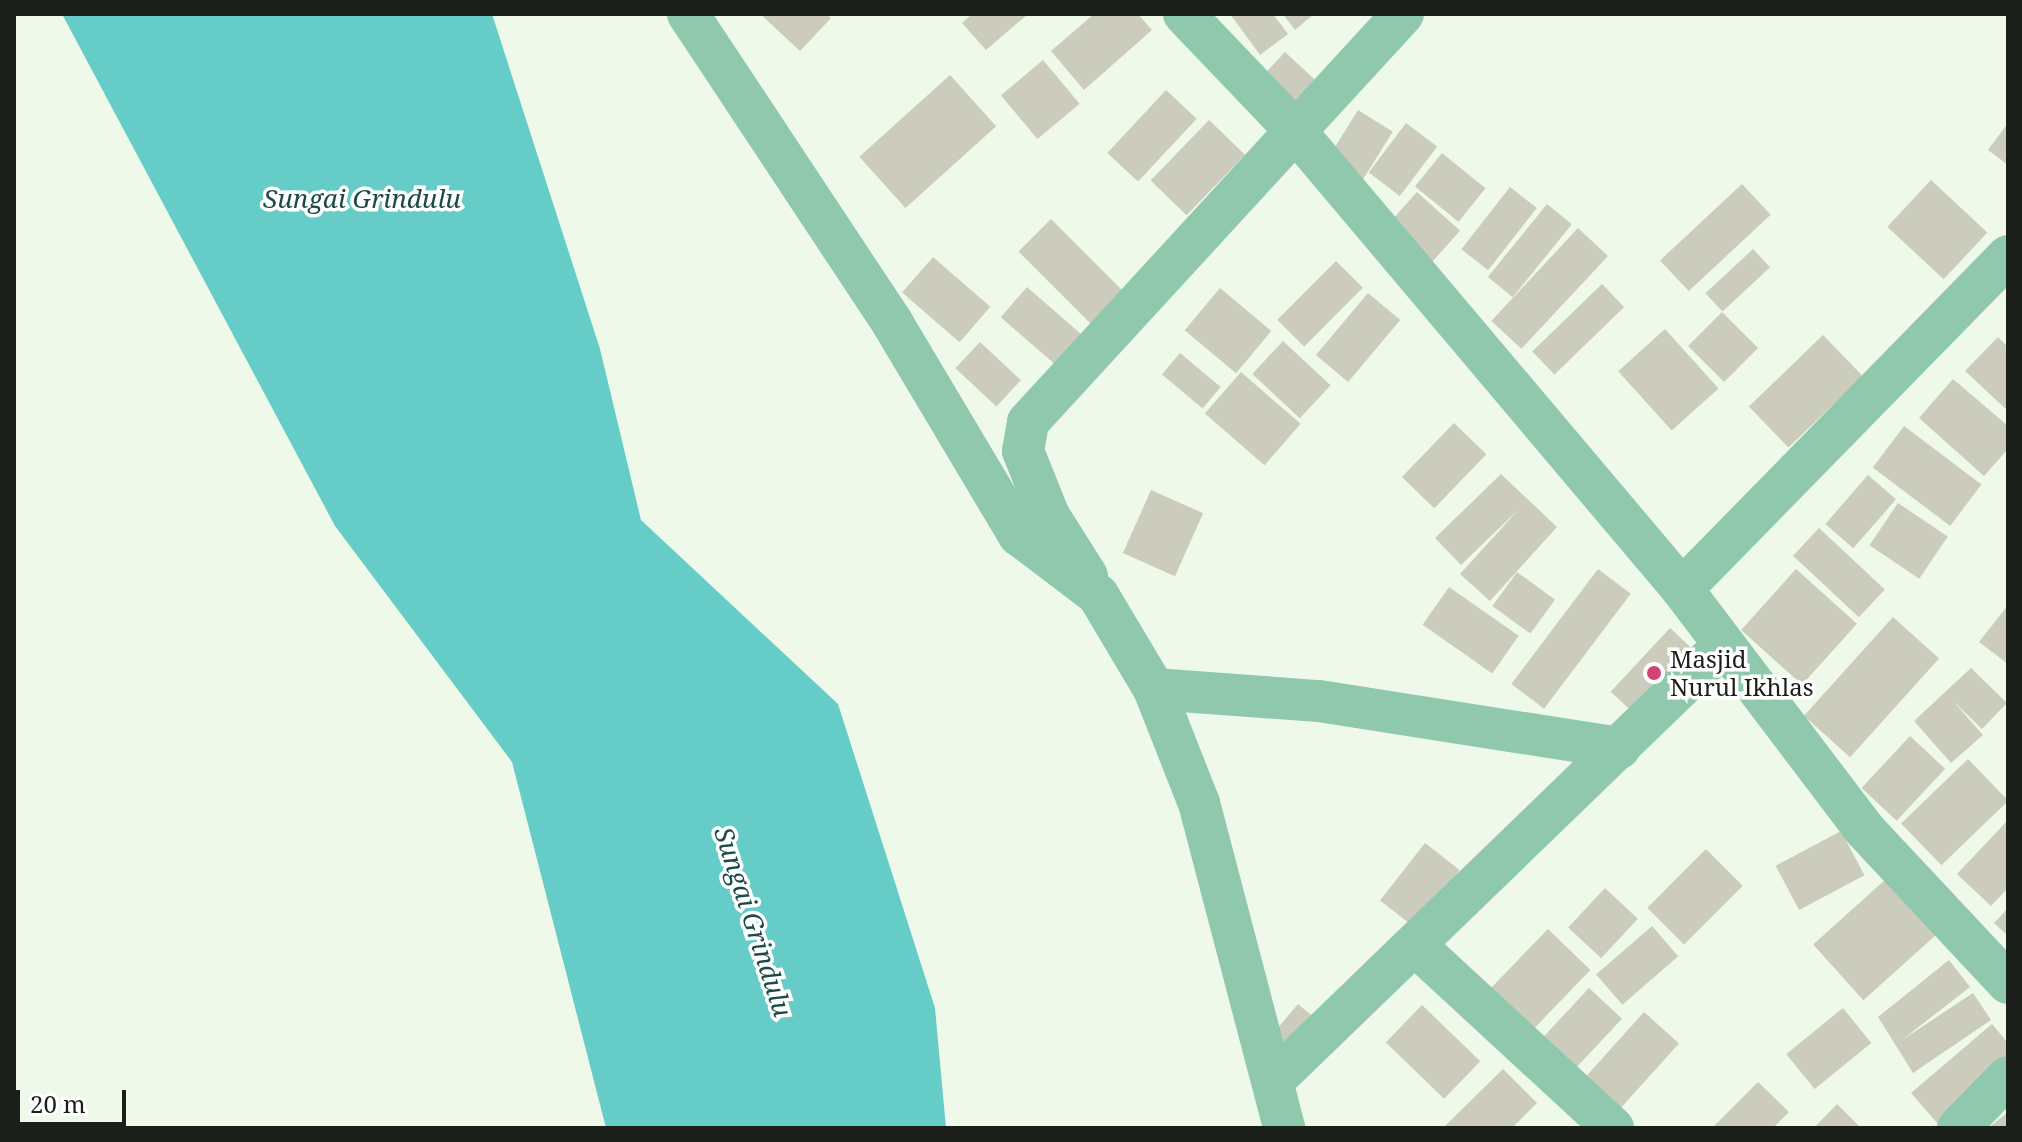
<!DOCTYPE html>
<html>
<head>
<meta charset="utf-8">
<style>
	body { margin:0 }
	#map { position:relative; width:2022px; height:1142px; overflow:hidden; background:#eef9ea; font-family:"Noto Serif",serif }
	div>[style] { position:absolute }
	.water>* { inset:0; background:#66ccc7 }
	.building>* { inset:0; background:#cbccbc; transform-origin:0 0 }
	.street>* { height:42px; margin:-21px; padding:0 21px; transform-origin:21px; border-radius:21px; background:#90c8ae }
	.dots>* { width:22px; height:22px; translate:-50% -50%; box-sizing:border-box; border:4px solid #fff; border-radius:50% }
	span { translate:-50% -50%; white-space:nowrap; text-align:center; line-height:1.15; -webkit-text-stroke:7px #fff; paint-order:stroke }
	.poi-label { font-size:24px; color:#1b1f1a }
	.left { translate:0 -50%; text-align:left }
	.water-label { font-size:26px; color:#1b4a47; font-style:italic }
	.frame { position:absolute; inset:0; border:16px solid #1b1f1a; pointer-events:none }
	.scale { position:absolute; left:16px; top:1090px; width:110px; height:36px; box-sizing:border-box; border:4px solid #1b1f1a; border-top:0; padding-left:10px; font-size:24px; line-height:28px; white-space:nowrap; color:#1b1f1a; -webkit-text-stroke:6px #fff; paint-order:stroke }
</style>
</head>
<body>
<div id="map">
	<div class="water">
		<i style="clip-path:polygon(62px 14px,492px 14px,600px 349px,641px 520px,838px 704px,935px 1008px,946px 1128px,606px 1128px,512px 762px,335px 526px)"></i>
	</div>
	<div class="building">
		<i style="clip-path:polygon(760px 14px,826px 14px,831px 18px,800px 51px)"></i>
		<i style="clip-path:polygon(972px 14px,1028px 14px,986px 50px,962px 23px)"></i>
		<i style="clip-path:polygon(1094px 14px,1138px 14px,1152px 30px,1084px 90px,1051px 51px)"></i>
		<i style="clip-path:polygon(1230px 14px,1273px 14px,1288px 34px,1260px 55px)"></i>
		<i style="clip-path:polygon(1283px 14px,1314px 14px,1295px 30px)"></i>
		<i style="left:1285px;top:52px;width:50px;height:47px;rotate:43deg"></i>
		<i style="left:1043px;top:60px;width:57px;height:55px;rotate:50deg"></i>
		<i style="left:950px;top:75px;width:69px;height:122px;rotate:48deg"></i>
		<i style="left:1166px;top:90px;width:42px;height:86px;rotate:43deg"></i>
		<i style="left:1358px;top:110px;width:41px;height:63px;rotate:32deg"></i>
		<i style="left:1209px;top:120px;width:50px;height:84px;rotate:44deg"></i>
		<i style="left:1406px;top:123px;width:39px;height:62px;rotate:37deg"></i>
		<i style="clip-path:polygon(2008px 123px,2008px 165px,1988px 150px)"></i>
		<i style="left:1442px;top:153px;width:56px;height:43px;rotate:39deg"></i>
		<i style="left:1931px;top:180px;width:77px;height:64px;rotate:43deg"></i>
		<i style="left:1742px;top:184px;width:42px;height:112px;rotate:47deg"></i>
		<i style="left:1510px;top:187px;width:34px;height:79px;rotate:38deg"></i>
		<i style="left:1417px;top:192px;width:58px;height:47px;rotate:42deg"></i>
		<i style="left:1547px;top:204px;width:32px;height:94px;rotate:39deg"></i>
		<i style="left:1051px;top:219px;width:105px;height:46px;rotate:45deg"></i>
		<i style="left:1578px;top:228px;width:41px;height:127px;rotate:43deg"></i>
		<i style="left:1753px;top:249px;width:25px;height:65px;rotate:47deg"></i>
		<i style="left:933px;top:257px;width:76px;height:47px;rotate:41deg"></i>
		<i style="left:1336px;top:261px;width:38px;height:83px;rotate:45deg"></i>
		<i style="left:1602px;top:284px;width:32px;height:97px;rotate:46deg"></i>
		<i style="left:1027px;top:287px;width:86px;height:40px;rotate:41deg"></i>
		<i style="left:1220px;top:288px;width:67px;height:55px;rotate:40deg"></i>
		<i style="left:1368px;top:293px;width:42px;height:81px;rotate:40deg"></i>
		<i style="left:1722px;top:312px;width:51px;height:48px;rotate:45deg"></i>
		<i style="left:1665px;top:329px;width:80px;height:63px;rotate:48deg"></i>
		<i style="left:1823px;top:335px;width:57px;height:103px;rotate:46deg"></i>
		<i style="clip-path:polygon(1998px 337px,2008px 347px,2008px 411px,1965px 371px)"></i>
		<i style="left:1283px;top:341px;width:65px;height:45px;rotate:43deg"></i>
		<i style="left:980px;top:342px;width:56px;height:36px;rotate:43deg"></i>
		<i style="left:1180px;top:353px;width:53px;height:28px;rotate:40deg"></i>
		<i style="left:1241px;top:372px;width:79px;height:55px;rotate:41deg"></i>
		<i style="clip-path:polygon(1953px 379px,2008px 426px,2008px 449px,1984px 476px,1919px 418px)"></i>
		<i style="left:1454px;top:423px;width:45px;height:75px;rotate:44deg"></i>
		<i style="left:1904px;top:426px;width:97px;height:52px;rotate:37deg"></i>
		<i style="clip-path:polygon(1501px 474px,1557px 527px,1490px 601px,1460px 574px,1519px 509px,1461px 565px,1435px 538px)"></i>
		<i style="left:1868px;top:475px;width:37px;height:65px;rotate:41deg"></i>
		<i style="left:1151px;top:490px;width:57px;height:69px;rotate:24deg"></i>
		<i style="left:1898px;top:503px;width:60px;height:51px;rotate:34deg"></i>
		<i style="left:1819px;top:528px;width:90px;height:38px;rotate:43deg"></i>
		<i style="left:1598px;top:569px;width:41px;height:144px;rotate:37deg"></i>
		<i style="left:1796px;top:569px;width:82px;height:82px;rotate:42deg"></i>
		<i style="left:1517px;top:572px;width:47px;height:42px;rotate:36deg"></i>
		<i style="left:1449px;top:587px;width:85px;height:46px;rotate:35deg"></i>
		<i style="clip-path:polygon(2008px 605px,2008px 664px,1979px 642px)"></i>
		<i style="left:1893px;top:617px;width:62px;height:133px;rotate:42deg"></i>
		<i style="left:1670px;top:628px;width:37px;height:87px;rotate:43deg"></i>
		<i style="clip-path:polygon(1971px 668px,2007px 703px,1982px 729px,1953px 701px,1983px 735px,1951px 763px,1914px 721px)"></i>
		<i style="left:1910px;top:736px;width:48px;height:71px;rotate:43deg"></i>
		<i style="left:1968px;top:759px;width:58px;height:93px;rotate:46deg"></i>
		<i style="clip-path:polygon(2008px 820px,2008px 888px,1991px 906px,1957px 874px)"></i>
		<i style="left:1841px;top:831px;width:50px;height:74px;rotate:62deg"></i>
		<i style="left:1425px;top:843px;width:44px;height:73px;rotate:38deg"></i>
		<i style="left:1706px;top:849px;width:52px;height:83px;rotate:45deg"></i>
		<i style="left:1886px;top:879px;width:75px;height:98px;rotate:48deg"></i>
		<i style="left:1605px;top:888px;width:45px;height:54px;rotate:43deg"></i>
		<i style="clip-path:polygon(2008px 908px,2008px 936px,1994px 923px)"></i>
		<i style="left:1652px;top:926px;width:40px;height:74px;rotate:49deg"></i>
		<i style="left:1548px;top:929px;width:59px;height:83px;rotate:44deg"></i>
		<i style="clip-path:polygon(1949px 960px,1970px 987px,1902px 1040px,1973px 993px,1991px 1020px,1913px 1073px,1878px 1017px)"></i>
		<i style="left:1589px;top:988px;width:45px;height:79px;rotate:43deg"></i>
		<i style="left:1298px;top:1004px;width:31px;height:38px;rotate:40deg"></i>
		<i style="left:1422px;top:1005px;width:81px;height:52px;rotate:44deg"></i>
		<i style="left:1843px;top:1008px;width:45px;height:73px;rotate:51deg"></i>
		<i style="left:1644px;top:1012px;width:47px;height:88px;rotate:42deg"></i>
		<i style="clip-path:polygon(1992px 1024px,2008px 1043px,2008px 1065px,1938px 1124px,1911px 1093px)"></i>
		<i style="clip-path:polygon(1503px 1069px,1537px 1103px,1512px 1128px,1443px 1128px)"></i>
		<i style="clip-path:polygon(1758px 1082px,1789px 1112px,1773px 1128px,1712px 1128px)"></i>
		<i style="clip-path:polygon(1837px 1104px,1861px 1128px,1814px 1128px)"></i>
		<i style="clip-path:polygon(2008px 1112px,2008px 1128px,1988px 1128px)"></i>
	</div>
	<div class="street">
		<i style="left:688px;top:14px;width:372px;rotate:56.5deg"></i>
		<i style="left:893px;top:324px;width:246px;rotate:59.2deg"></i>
		<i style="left:1019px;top:535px;width:99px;rotate:37.2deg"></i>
		<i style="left:1098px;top:595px;width:109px;rotate:59.2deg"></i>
		<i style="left:1154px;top:689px;width:123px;rotate:68.5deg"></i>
		<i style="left:1199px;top:803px;width:336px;rotate:75.3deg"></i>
		<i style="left:1184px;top:14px;width:156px;rotate:46.3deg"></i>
		<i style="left:1292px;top:127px;width:605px;rotate:49.83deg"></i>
		<i style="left:1682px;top:589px;width:301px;rotate:52.8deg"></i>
		<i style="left:1864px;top:829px;width:211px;rotate:46.9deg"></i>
		<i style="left:1087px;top:576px;width:71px;rotate:-122.3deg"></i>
		<i style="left:1049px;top:516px;width:70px;rotate:-111.8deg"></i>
		<i style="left:1023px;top:451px;width:29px;rotate:-80deg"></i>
		<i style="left:1028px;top:422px;width:554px;rotate:-47.41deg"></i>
		<i style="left:1682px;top:589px;width:466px;rotate:-45.6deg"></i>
		<i style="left:1154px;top:689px;width:165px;rotate:4.2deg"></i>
		<i style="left:1319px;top:701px;width:304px;rotate:8.9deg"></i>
		<i style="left:1417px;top:947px;width:267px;rotate:42.7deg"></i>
		<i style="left:1273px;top:1081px;width:624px;rotate:-44.03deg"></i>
		<i style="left:1958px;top:1128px;width:71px;rotate:-45.6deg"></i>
	</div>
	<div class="dots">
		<i style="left:1654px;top:673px;background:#d04373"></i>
	</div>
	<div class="poi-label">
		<span class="left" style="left:1670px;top:673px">Masjid<br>Nurul Ikhlas</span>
	</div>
	<div class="water-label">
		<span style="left:362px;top:199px">Sungai Grindulu</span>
		<span style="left:753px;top:922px;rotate:72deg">Sungai Grindulu</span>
	</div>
	<div class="frame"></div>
	<div class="scale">20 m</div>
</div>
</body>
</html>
